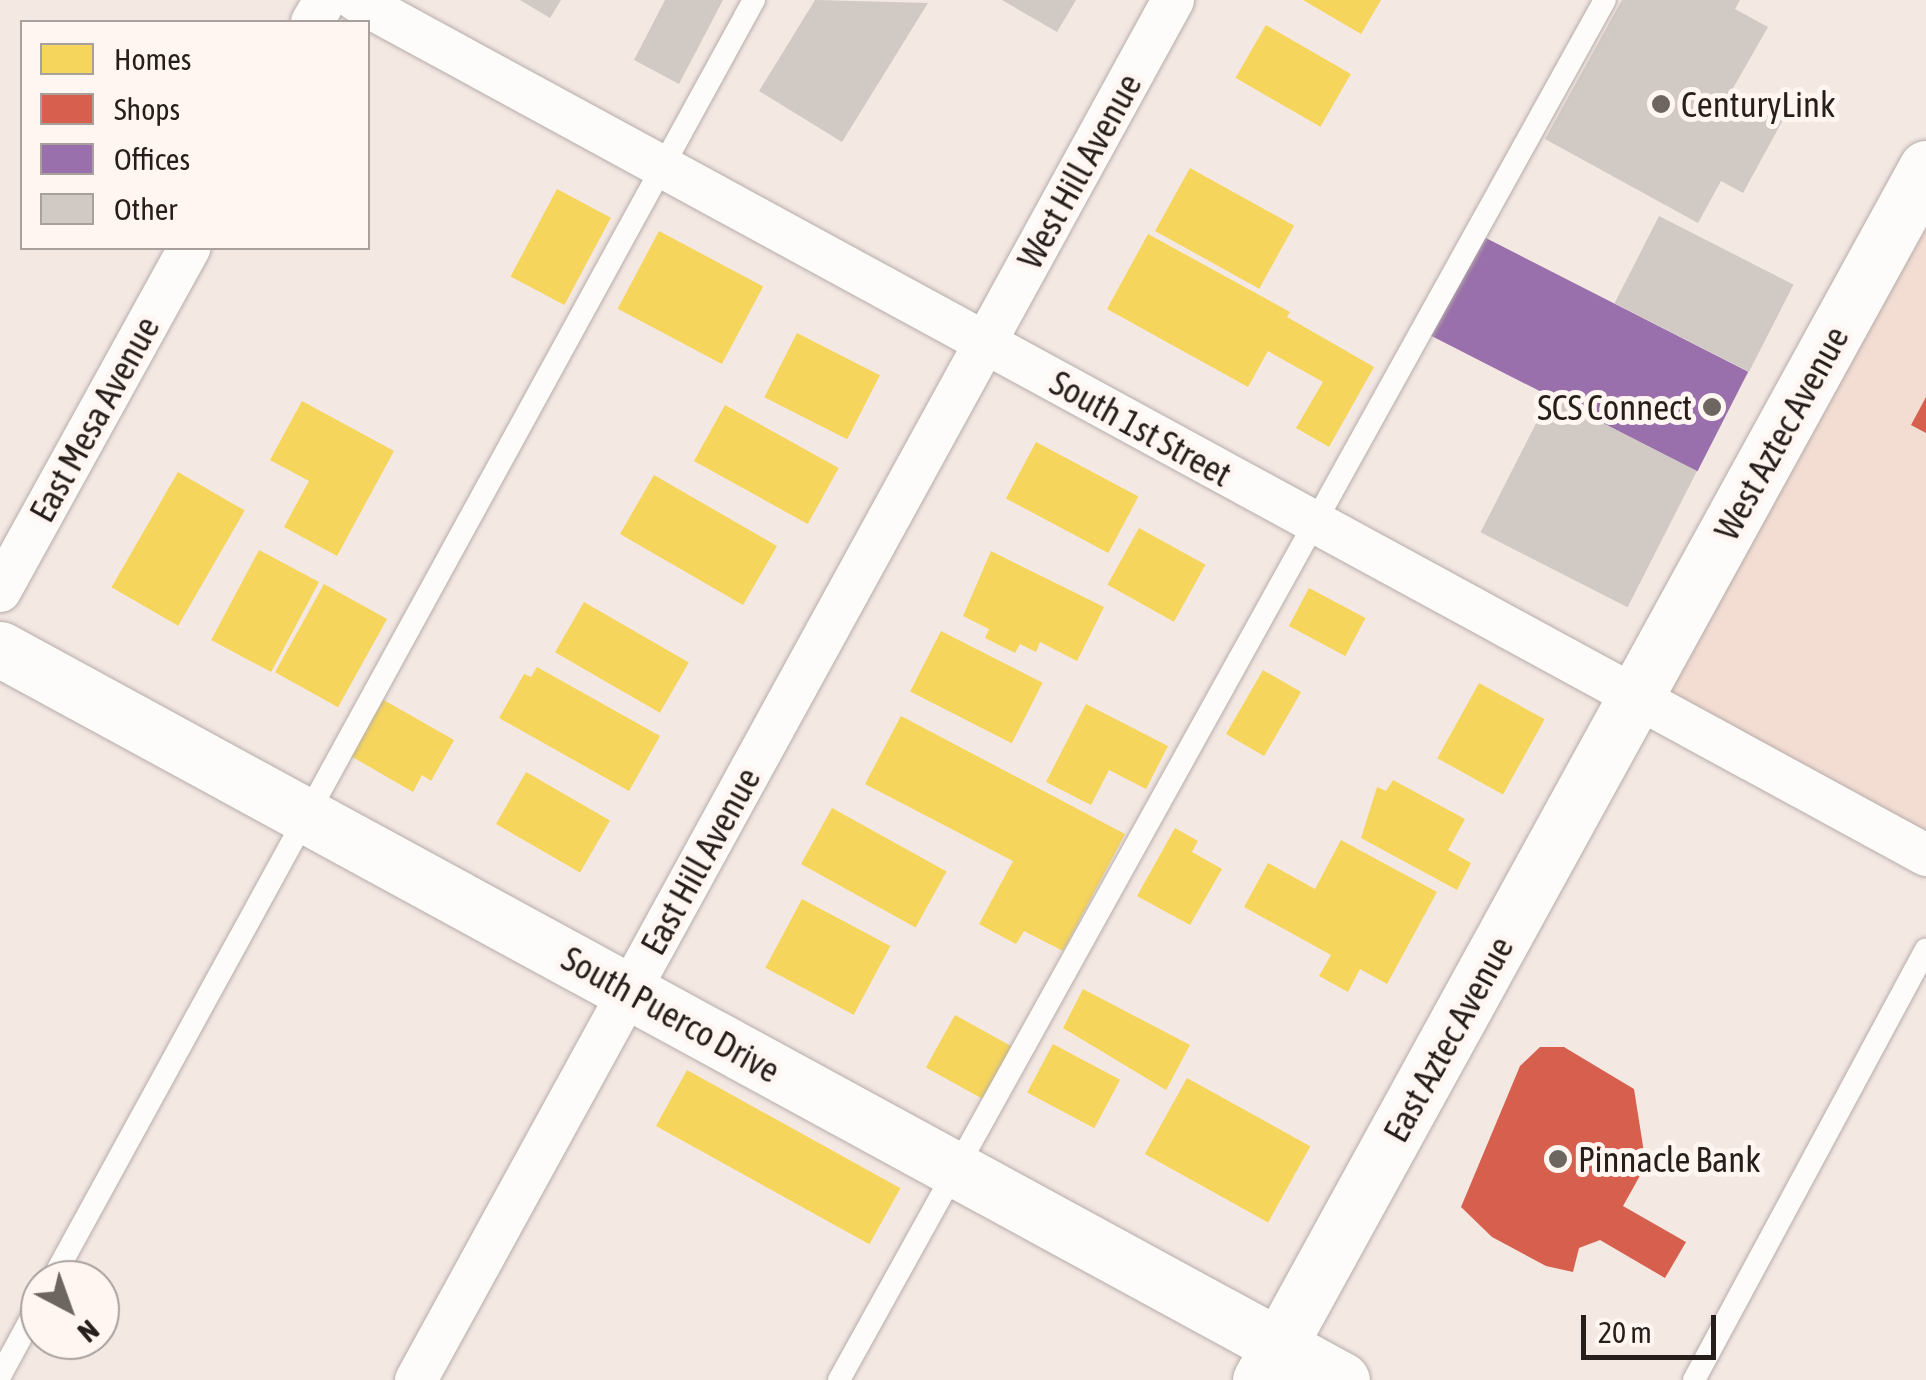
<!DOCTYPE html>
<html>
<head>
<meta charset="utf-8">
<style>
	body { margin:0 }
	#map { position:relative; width:1926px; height:1380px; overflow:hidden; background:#f4e8e3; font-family:"Asap Condensed",sans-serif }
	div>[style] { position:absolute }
	.built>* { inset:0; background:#f3ddd3 }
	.homes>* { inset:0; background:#f6d55c; transform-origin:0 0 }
	.shops>* { inset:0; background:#d6604d }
	.offices>* { inset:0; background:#9970ab; transform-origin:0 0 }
	.building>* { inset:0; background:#d1c9c3; transform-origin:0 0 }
	.roads { filter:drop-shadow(0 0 2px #b6ada9) drop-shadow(0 0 2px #b6ada9) }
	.lane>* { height:22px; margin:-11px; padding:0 11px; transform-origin:11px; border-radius:11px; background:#fdfcfb }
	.street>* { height:42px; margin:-21px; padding:0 21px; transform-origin:21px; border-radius:21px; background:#fdfcfb }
	.secondary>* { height:55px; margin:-27.5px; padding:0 27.5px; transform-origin:27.5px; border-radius:27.5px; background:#fdfcfb }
	.dots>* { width:28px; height:28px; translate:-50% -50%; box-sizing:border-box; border:5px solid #fff6f2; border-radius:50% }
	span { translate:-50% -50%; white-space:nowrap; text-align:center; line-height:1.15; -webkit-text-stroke:10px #fff6f2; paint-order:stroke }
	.poi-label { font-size:35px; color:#251e1a }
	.left { translate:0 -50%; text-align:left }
	.right { translate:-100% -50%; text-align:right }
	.street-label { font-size:35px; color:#251e1a }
	.legend { position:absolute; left:20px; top:20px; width:350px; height:230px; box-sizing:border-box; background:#fff6f2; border:2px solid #a8a09c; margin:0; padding:12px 18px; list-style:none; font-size:30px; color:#251e1a }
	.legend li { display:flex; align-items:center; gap:20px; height:50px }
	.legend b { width:50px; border:2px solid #a8a09c }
	.north { position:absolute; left:20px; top:1260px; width:100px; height:100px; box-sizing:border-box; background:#fff6f2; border:2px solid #a8a09c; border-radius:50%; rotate:139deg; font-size:28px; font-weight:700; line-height:40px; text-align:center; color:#251e1a }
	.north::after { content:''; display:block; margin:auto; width:35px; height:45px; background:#6d6560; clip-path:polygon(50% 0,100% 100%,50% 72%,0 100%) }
	.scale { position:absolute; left:1581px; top:1315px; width:135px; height:45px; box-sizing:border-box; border:5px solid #251e1a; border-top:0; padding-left:12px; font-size:30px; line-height:35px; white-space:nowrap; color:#251e1a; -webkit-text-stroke:8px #fff6f2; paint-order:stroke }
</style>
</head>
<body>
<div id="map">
	<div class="built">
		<i style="clip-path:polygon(1926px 168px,1926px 856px,1635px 697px)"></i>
	</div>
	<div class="homes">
		<i style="clip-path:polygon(1303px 0,1381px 0,1361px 34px)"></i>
		<i style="left:1266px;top:25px;width:98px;height:61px;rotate:30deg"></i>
		<i style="left:1190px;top:168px;width:119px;height:72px;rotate:29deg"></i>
		<i style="left:557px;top:189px;width:61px;height:99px;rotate:28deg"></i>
		<i style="left:659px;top:231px;width:118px;height:88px;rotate:28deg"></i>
		<i style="clip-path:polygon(1148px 234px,1290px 312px,1287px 317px,1374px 367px,1329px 447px,1296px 428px,1323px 382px,1268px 351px,1248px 387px,1107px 309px)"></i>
		<i style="left:797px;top:333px;width:93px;height:72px;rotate:27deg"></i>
		<i style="clip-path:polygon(302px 401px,394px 451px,337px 556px,284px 527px,309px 481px,270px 460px)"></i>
		<i style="left:725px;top:405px;width:130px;height:64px;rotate:29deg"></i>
		<i style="left:1036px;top:442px;width:116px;height:64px;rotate:28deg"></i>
		<i style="left:178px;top:472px;width:77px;height:133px;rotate:30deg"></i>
		<i style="left:654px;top:475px;width:142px;height:68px;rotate:30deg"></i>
		<i style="left:1139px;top:528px;width:76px;height:65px;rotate:29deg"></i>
		<i style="left:259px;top:550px;width:68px;height:102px;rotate:28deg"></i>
		<i style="clip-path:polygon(991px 551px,1104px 607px,1077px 661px,1040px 642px,1036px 652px,1020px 644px,1015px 653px,985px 638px,989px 629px,963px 616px)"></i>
		<i style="left:324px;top:584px;width:72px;height:101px;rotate:29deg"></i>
		<i style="left:1309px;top:588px;width:64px;height:43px;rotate:28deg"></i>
		<i style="left:584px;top:602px;width:121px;height:58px;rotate:30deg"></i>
		<i style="left:941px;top:631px;width:114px;height:68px;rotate:27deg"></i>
		<i style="clip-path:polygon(537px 667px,660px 736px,629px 791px,499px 718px,524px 674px,531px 677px)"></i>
		<i style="left:1263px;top:670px;width:44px;height:74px;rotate:30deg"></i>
		<i style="left:1479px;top:683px;width:75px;height:86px;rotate:29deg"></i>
		<i style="clip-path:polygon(382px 699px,454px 740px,431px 781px,422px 775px,413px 792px,349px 755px)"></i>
		<i style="clip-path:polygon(1086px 704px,1168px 746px,1146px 789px,1109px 770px,1091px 805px,1046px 782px)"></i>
		<i style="clip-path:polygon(901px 716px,1125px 834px,1063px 951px,1024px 931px,1016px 944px,979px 924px,1013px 861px,865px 784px)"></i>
		<i style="left:526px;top:772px;width:97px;height:60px;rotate:30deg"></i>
		<i style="clip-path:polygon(1393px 780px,1465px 819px,1448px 850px,1471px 863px,1457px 890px,1361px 838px,1377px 787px,1386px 791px)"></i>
		<i style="left:832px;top:808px;width:131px;height:64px;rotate:29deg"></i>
		<i style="clip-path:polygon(1175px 828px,1198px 841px,1192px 852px,1222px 869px,1190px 925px,1137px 896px)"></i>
		<i style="clip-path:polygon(1341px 840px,1437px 892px,1387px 984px,1360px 969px,1348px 992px,1319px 976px,1331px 955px,1244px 907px,1268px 863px,1315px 889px)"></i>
		<i style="left:802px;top:899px;width:100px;height:78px;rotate:28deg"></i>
		<i style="clip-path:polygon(1083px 989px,1190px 1045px,1166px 1090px,1063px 1028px)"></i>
		<i style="left:955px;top:1015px;width:65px;height:60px;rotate:29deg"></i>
		<i style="left:1053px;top:1044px;width:76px;height:55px;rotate:28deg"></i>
		<i style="left:687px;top:1070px;width:244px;height:64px;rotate:29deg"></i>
		<i style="left:1187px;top:1078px;width:141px;height:87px;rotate:29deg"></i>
	</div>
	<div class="shops">
		<i style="clip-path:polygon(1926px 397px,1926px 433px,1911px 425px)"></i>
		<i style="clip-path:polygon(1540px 1047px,1564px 1047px,1634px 1089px,1646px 1165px,1623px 1206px,1686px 1242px,1665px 1278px,1600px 1240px,1579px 1248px,1573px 1272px,1546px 1266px,1492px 1237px,1461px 1207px,1520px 1066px)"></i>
	</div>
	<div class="offices">
		<i style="left:1480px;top:235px;width:301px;height:112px;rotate:27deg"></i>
	</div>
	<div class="building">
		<i style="clip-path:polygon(520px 0,561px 0,550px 18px)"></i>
		<i style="clip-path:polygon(665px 0,723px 0,679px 84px,634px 60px)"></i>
		<i style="clip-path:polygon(815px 0,928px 3px,842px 142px,759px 91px)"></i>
		<i style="clip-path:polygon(1002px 0,1076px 0,1057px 32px)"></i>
		<i style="clip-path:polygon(1622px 0,1740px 0,1735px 9px,1768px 27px,1732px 90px,1784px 118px,1743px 193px,1721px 181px,1698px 223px,1545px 139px)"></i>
		<i style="left:1659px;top:216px;width:151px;height:98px;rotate:27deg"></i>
		<i style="left:1550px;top:396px;width:165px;height:153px;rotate:27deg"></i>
	</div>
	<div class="roads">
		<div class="lane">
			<i style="left:52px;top:1280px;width:1460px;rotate:-61.26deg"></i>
			<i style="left:0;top:1376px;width:84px;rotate:-61.6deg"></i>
			<i style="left:839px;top:1380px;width:1578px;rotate:-60.97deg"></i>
			<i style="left:1694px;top:1380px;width:489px;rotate:-61.7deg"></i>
		</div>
		<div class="street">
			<i style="left:356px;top:0;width:1788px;rotate:28.57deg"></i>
			<i style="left:312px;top:22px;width:26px;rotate:-59deg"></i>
			<i style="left:0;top:591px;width:392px;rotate:-61.1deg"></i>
			<i style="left:416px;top:1380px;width:1574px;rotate:-61.25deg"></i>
		</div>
		<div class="secondary">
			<i style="left:0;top:649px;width:1528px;rotate:28.58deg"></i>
			<i style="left:1260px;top:1380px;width:1383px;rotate:-61.21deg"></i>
		</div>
	</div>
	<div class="dots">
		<i style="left:1661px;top:104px;background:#6d6560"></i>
		<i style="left:1712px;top:407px;background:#6d6560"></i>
		<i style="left:1558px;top:1159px;background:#6d6560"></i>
	</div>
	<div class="poi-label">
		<span class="left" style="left:1681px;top:104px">CenturyLink</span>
		<span class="right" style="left:1692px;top:407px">SCS Connect</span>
		<span class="left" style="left:1578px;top:1159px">Pinnacle Bank</span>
	</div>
	<div class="street-label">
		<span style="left:1079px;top:171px;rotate:-61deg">West Hill Avenue</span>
		<span style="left:94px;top:419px;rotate:-61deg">East Mesa Avenue</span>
		<span style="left:1141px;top:428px;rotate:29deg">South 1st Street</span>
		<span style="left:1781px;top:433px;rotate:-61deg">West Aztec Avenue</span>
		<span style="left:700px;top:861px;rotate:-61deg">East Hill Avenue</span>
		<span style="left:671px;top:1014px;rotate:29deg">South Puerco Drive</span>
		<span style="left:1448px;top:1039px;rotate:-61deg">East Aztec Avenue</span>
	</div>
	<ul class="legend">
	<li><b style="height:28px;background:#f6d55c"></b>Homes</li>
	<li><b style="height:28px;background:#d6604d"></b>Shops</li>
	<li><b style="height:28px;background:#9970ab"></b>Offices</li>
	<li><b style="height:28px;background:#d1c9c3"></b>Other</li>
	</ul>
	<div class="north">N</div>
	<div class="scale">20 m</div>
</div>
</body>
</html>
